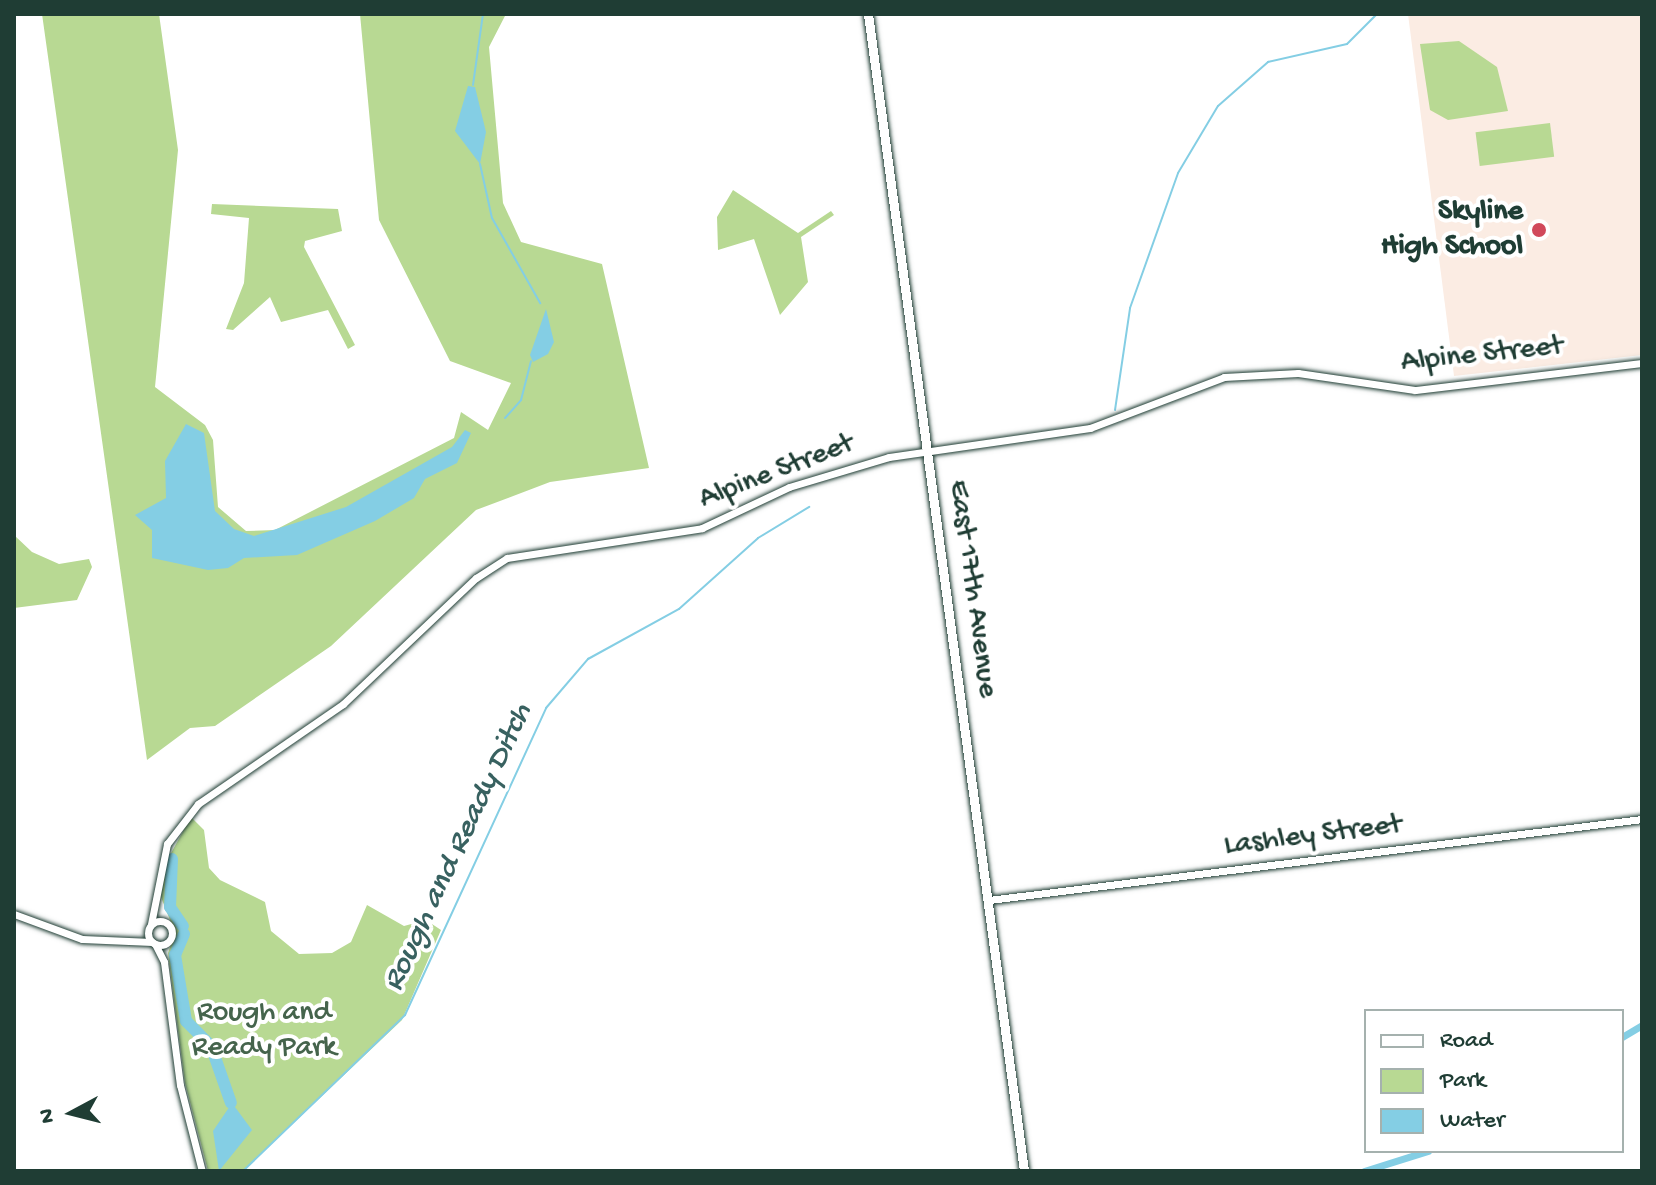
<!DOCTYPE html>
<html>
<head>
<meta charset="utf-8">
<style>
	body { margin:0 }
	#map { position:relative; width:1656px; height:1185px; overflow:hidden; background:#fff; font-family:"Gochi Hand",sans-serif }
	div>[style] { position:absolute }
	.built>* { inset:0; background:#fbece3 }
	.green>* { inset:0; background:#b8d993; transform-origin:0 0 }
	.water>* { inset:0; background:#84cee4 }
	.stream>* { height:2px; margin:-1px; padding:0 1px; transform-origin:1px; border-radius:1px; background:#84cee4 }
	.canal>* { height:7px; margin:-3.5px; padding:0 3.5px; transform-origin:3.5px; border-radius:3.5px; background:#84cee4 }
	.river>* { height:12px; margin:-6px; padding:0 6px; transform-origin:6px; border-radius:6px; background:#84cee4 }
	.roads { filter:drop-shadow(0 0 2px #1f3d34) drop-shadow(0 0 2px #1f3d34) }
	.minor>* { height:7px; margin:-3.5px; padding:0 3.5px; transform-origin:3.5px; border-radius:3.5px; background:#fff }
	.minor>.ring { margin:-3.5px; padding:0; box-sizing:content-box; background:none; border:7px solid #fff; border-radius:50% }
	.major>* { height:9px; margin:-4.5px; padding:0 4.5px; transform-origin:4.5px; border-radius:4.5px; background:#fff }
	.dots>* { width:22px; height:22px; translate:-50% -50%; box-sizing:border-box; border:4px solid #fff; border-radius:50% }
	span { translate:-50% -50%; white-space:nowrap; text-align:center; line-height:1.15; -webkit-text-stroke:8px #fff; paint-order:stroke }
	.poi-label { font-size:30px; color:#1f3d34; font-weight:700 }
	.right { translate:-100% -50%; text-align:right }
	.street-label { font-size:30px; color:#1f3d34 }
	.park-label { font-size:30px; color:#45644c }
	.water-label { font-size:32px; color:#386160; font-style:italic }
	.frame { position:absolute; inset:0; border:16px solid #1f3d34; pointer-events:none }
	.legend { position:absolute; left:1364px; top:1009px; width:260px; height:144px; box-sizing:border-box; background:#fff; border:2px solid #a5b1ae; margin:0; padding:10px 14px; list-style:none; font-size:24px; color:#1f3d34 }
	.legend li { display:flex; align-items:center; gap:16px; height:40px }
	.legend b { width:40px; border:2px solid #a5b1ae }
	.north { position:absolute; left:32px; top:1073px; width:80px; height:80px; -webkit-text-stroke:6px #fff; paint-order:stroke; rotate:263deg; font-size:22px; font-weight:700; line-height:32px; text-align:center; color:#1f3d34 }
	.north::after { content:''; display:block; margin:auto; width:28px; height:36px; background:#1f3d34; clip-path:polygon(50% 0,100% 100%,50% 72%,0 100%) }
</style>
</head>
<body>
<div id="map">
	<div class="built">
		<i style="clip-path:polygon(1408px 14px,1642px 14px,1642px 355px,1454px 376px)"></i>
	</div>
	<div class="green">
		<i style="clip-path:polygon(42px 14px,159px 14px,178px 150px,155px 387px,205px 425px,213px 440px,218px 507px,246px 531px,275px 530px,454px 438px,461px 412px,488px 430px,511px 383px,450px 361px,379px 220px,360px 14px,506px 14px,489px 47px,503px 203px,521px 242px,602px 264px,649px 468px,550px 482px,476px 510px,331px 646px,215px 726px,190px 728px,147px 760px)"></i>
		<i style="clip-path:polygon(1459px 41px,1497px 67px,1508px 111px,1448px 120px,1430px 110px,1420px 44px)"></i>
		<i style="left:1550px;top:123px;width:34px;height:75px;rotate:83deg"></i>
		<i style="clip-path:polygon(733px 190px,798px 233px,831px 211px,834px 215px,801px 237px,808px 282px,780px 315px,754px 239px,718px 250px,717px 217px)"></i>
		<i style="clip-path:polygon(212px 204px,338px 209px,342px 231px,305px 241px,304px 247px,355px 345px,348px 349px,328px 310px,281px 322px,270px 297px,233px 330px,226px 329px,244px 283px,249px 218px,211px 214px)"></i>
		<i style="clip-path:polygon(14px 535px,32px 552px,59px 564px,89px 559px,92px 567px,77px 600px,14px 608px)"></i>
		<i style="clip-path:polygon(191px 817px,204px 830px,209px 868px,220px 880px,265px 902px,271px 931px,299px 954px,332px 953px,351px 942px,367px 905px,404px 926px,426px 920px,441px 930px,402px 1020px,243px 1171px,208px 1171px,185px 1083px,168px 953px,175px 933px,161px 897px,165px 864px)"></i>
	</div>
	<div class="water">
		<i style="clip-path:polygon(468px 86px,475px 87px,486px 132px,480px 164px,455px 131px)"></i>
		<i style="clip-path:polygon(546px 309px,554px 342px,548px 354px,533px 362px,530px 355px)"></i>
		<i style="clip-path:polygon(186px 424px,204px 433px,215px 511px,234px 529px,254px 536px,346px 507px,452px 447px,465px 430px,471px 433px,457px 463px,425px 479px,414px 498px,375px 521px,297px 555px,244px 558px,228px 568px,208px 570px,152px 558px,152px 530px,135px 515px,166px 498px,165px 461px)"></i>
		<i style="clip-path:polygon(232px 1103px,252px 1130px,219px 1171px,213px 1131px)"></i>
	</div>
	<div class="stream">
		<i style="left:473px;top:85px;width:72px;rotate:-82deg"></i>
		<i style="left:480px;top:164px;width:55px;rotate:77.5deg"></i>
		<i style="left:492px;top:218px;width:98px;rotate:60.5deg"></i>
		<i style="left:1115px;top:410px;width:103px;rotate:-81.6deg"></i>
		<i style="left:1130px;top:308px;width:143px;rotate:-70.4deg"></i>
		<i style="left:1178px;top:173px;width:78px;rotate:-59.2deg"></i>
		<i style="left:1218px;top:106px;width:67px;rotate:-41.3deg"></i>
		<i style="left:1268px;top:62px;width:81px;rotate:-12.8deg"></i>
		<i style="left:1347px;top:44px;width:42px;rotate:-45deg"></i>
		<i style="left:505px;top:418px;width:24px;rotate:-48deg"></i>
		<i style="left:521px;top:400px;width:40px;rotate:-75.6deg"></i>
		<i style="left:243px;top:1171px;width:225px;rotate:-43.9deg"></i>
		<i style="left:405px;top:1015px;width:338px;rotate:-65.3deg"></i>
		<i style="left:546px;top:708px;width:65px;rotate:-49.4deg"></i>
		<i style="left:588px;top:659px;width:104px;rotate:-28.8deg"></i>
		<i style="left:679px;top:609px;width:106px;rotate:-41.9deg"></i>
		<i style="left:758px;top:538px;width:60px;rotate:-31.3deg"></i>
	</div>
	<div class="canal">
		<i style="left:1622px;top:1037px;width:23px;rotate:-31deg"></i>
		<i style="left:1364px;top:1171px;width:67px;rotate:-17.4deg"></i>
	</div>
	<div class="river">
		<i style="left:172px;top:859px;width:48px;rotate:92.4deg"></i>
		<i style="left:170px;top:907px;width:23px;rotate:56deg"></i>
		<i style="left:184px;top:934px;width:23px;rotate:113deg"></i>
		<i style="left:175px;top:955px;width:67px;rotate:80.5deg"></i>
		<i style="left:186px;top:1021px;width:31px;rotate:45deg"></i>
		<i style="left:211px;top:1046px;width:60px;rotate:70.7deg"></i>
	</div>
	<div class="roads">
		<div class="minor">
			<i style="left:989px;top:900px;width:658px;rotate:-7.07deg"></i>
			<i style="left:14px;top:914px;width:72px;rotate:20.2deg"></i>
			<i style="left:82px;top:939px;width:70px;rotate:2.5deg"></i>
			<i class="ring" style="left:148px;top:921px;width:17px;height:17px"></i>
			<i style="left:151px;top:924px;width:82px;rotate:-78.7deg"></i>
			<i style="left:167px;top:844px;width:51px;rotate:-52.2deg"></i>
			<i style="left:198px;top:804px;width:176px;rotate:-34.6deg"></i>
			<i style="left:343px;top:704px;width:183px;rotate:-43.5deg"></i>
			<i style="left:476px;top:578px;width:37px;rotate:-33deg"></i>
			<i style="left:507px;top:558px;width:197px;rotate:-8.7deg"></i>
			<i style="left:702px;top:528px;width:96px;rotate:-25.2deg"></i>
			<i style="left:789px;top:487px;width:104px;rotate:-16.7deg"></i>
			<i style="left:889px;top:457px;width:203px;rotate:-8.2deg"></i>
			<i style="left:1090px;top:428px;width:143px;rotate:-20.8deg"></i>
			<i style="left:1224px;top:377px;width:74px;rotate:-3.1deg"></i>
			<i style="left:1298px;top:373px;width:118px;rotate:8.3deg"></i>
			<i style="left:1415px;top:390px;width:229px;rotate:-6.8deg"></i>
			<i style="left:155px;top:944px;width:20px;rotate:63deg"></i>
			<i style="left:164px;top:962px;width:124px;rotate:82.6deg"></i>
			<i style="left:180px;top:1085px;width:89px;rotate:75.7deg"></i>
		</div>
		<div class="major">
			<i style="left:868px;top:14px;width:1167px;rotate:82.32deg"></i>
		</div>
	</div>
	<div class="dots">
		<i style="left:1539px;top:230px;background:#d1495b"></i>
	</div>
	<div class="poi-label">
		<span class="right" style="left:1523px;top:230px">Skyline<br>High School</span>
	</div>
	<div class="street-label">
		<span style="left:1482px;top:356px;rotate:-6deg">Alpine Street</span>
		<span style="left:777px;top:473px;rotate:-21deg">Alpine Street</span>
		<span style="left:971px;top:589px;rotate:82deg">East 17th Avenue</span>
		<span style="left:1313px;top:837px;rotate:-7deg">Lashley Street</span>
	</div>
	<div class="park-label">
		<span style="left:264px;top:1031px">Rough and<br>Ready Park</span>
	</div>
	<div class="water-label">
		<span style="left:459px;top:848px;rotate:-65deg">Rough and Ready Ditch</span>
	</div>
	<div class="frame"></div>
	<ul class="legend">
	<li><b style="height:10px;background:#fff"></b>Road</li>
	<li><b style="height:22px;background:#b8d993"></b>Park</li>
	<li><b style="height:22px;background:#84cee4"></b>Water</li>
	</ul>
	<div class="north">N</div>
</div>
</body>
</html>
